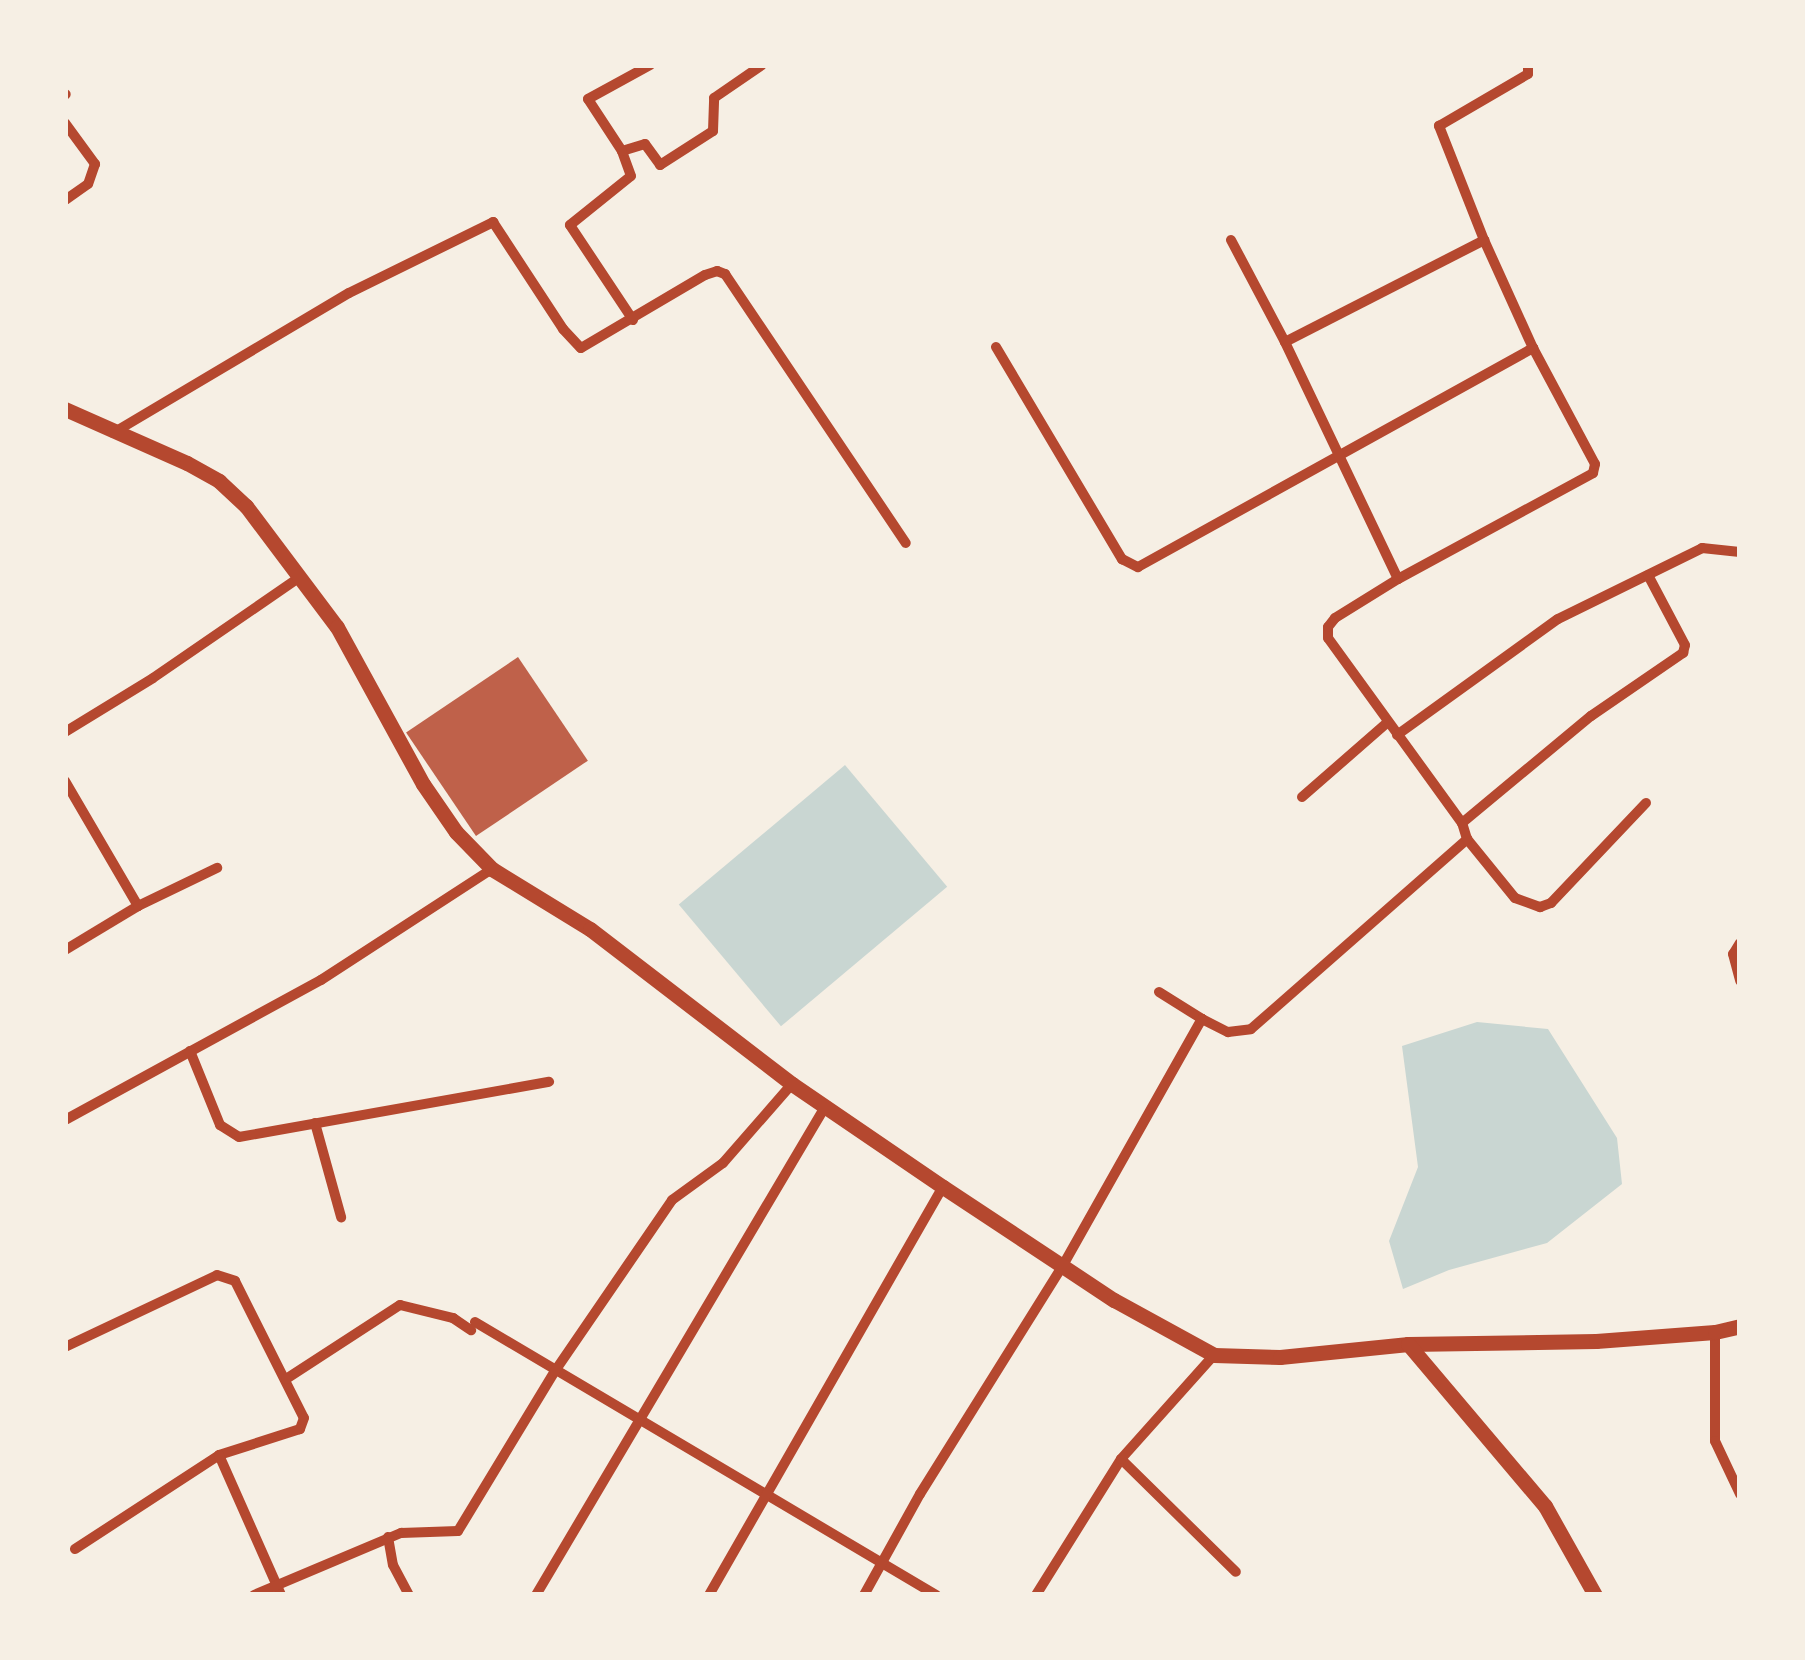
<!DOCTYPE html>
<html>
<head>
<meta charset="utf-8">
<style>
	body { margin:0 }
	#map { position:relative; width:1805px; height:1660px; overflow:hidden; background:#f6efe4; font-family:Poppins,sans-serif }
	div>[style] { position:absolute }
	.water>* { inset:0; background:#c9d6d2; transform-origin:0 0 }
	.building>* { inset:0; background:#bf614a; transform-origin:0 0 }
	.minor>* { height:10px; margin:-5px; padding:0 5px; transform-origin:5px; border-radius:5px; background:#b5482f }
	.tertiary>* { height:15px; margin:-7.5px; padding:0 7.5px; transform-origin:7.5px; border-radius:7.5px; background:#b5482f }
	span { translate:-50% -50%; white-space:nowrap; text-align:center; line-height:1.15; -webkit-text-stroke:8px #f6efe4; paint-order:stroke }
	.frame { position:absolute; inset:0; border:68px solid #f6efe4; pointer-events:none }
</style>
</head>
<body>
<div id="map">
	<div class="water">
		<i style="left:845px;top:765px;width:159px;height:217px;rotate:50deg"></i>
		<i style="clip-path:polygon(1477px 1022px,1548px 1029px,1617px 1138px,1622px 1184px,1547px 1243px,1449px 1270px,1403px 1289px,1389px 1241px,1418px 1167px,1402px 1046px)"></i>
	</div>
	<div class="building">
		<i style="left:518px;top:657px;width:125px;height:135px;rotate:56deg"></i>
	</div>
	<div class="minor">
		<i style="left:65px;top:95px;width:1px;rotate:-45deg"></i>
		<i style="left:65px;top:123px;width:51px;rotate:53.8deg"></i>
		<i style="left:95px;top:164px;width:21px;rotate:109deg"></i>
		<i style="left:88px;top:184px;width:28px;rotate:145deg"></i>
		<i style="left:622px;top:151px;width:24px;rotate:-17deg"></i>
		<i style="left:645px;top:144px;width:26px;rotate:54deg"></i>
		<i style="left:660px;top:165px;width:63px;rotate:-32.7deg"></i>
		<i style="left:713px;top:131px;width:33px;rotate:-88deg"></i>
		<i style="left:714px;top:98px;width:58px;rotate:-34.5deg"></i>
		<i style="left:1231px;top:240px;width:115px;rotate:62.1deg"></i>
		<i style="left:633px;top:320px;width:114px;rotate:-123.6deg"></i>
		<i style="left:570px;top:225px;width:78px;rotate:-38.8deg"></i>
		<i style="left:631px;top:176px;width:27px;rotate:-110deg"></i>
		<i style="left:622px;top:151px;width:62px;rotate:-123.2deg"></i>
		<i style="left:588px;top:99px;width:71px;rotate:-28.7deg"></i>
		<i style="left:996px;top:347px;width:247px;rotate:59.3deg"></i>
		<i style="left:1122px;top:559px;width:18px;rotate:27deg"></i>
		<i style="left:1138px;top:567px;width:452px;rotate:-29deg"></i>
		<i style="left:113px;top:433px;width:274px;rotate:-30.7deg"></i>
		<i style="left:349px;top:293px;width:161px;rotate:-26.2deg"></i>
		<i style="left:493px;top:222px;width:128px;rotate:56.8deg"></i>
		<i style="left:563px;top:329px;width:26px;rotate:47deg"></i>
		<i style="left:581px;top:348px;width:144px;rotate:-30.5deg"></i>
		<i style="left:705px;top:275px;width:13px;rotate:-18deg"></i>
		<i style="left:717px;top:271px;width:9px;rotate:21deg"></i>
		<i style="left:725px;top:274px;width:324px;rotate:56.1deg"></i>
		<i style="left:1398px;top:579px;width:222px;rotate:-28.5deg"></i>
		<i style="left:1593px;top:473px;width:9px;rotate:-77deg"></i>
		<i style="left:1595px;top:464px;width:132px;rotate:-118.1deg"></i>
		<i style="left:1533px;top:348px;width:119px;rotate:-114.4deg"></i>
		<i style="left:65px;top:732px;width:103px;rotate:-31.5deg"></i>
		<i style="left:153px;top:678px;width:178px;rotate:-34.5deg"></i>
		<i style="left:1397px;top:735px;width:198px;rotate:-35.8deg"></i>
		<i style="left:1558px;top:619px;width:161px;rotate:-26.2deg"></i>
		<i style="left:1702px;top:548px;width:38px;rotate:6deg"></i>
		<i style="left:65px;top:781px;width:145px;rotate:59.7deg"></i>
		<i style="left:1302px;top:797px;width:114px;rotate:-41.1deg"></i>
		<i style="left:1462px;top:823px;width:168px;rotate:-39.7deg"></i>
		<i style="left:1591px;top:716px;width:112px;rotate:-34.4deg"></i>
		<i style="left:1683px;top:653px;width:8px;rotate:-76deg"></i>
		<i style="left:1685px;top:645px;width:79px;rotate:-117.9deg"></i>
		<i style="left:1467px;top:839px;width:76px;rotate:50.9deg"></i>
		<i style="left:1515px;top:898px;width:27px;rotate:20deg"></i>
		<i style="left:1540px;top:907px;width:12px;rotate:-20deg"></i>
		<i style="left:1551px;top:903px;width:138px;rotate:-46.5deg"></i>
		<i style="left:1740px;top:943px;width:13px;rotate:122deg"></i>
		<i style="left:1733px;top:954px;width:28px;rotate:75deg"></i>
		<i style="left:65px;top:950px;width:85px;rotate:-31.1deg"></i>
		<i style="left:138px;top:906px;width:88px;rotate:-25.7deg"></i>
		<i style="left:1159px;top:992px;width:51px;rotate:32.1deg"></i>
		<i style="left:190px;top:1051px;width:80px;rotate:67.9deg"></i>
		<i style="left:220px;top:1125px;width:22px;rotate:32deg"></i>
		<i style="left:239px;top:1137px;width:315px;rotate:-10.1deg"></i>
		<i style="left:65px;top:1120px;width:292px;rotate:-28.7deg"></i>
		<i style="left:321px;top:980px;width:204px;rotate:-33deg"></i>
		<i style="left:315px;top:1123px;width:98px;rotate:74.5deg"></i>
		<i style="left:475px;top:1322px;width:536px;rotate:30.63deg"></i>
		<i style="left:1715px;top:1332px;width:109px;rotate:90deg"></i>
		<i style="left:1715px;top:1441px;width:59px;rotate:64.7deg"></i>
		<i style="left:65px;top:1347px;width:168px;rotate:-25.3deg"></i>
		<i style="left:217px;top:1275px;width:19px;rotate:18deg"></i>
		<i style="left:235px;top:1281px;width:153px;rotate:63.3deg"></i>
		<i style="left:304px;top:1418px;width:12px;rotate:110deg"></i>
		<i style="left:300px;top:1429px;width:85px;rotate:162.2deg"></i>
		<i style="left:286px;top:1379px;width:136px;rotate:-33deg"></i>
		<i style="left:400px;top:1305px;width:55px;rotate:13.8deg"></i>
		<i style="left:453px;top:1318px;width:22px;rotate:34deg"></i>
		<i style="left:1121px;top:1459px;width:161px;rotate:44.5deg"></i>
		<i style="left:388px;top:1537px;width:28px;rotate:80deg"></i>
		<i style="left:393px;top:1565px;width:34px;rotate:62deg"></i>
		<i style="left:75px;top:1549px;width:172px;rotate:-33.1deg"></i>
		<i style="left:219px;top:1455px;width:153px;rotate:66.1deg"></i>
		<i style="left:254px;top:1595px;width:160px;rotate:-22.9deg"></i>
		<i style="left:401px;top:1533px;width:57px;rotate:-2deg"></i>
		<i style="left:458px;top:1531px;width:187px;rotate:-58.8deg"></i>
		<i style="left:555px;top:1371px;width:207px;rotate:-55.6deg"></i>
		<i style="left:672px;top:1200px;width:63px;rotate:-36deg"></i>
		<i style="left:723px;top:1163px;width:105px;rotate:-48.9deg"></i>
		<i style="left:536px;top:1595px;width:567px;rotate:-59.37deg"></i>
		<i style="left:709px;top:1595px;width:470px;rotate:-60.2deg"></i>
		<i style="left:864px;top:1595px;width:115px;rotate:-61deg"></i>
		<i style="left:920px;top:1494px;width:268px;rotate:-58deg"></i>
		<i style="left:1062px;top:1267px;width:285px;rotate:-60.6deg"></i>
		<i style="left:1202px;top:1019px;width:29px;rotate:27deg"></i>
		<i style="left:1228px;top:1032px;width:23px;rotate:-7deg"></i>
		<i style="left:1251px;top:1029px;width:288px;rotate:-41.3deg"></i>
		<i style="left:1467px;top:839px;width:17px;rotate:-107deg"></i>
		<i style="left:1462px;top:823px;width:228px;rotate:-125.9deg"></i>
		<i style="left:1328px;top:638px;width:11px;rotate:-90deg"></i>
		<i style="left:1328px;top:627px;width:11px;rotate:-52deg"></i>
		<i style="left:1335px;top:618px;width:74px;rotate:-31.8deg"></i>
		<i style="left:1398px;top:579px;width:263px;rotate:-115.5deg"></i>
		<i style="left:1285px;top:342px;width:224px;rotate:-27.1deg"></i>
		<i style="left:1484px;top:240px;width:123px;rotate:-111.5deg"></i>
		<i style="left:1439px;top:126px;width:103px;rotate:-30.3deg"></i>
		<i style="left:1528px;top:74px;width:9px;rotate:-90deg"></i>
		<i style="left:1036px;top:1595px;width:160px;rotate:-58deg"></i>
		<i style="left:1121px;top:1459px;width:140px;rotate:-48.2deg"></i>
	</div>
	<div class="tertiary">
		<i style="left:65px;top:409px;width:133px;rotate:23.9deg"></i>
		<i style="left:187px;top:463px;width:37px;rotate:29deg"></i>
		<i style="left:219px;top:481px;width:37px;rotate:43deg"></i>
		<i style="left:246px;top:506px;width:151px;rotate:53.1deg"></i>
		<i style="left:337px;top:627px;width:179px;rotate:61.3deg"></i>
		<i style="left:423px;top:784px;width:58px;rotate:55.5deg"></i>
		<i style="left:456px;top:832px;width:52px;rotate:45.8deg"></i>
		<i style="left:492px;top:869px;width:115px;rotate:31.5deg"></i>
		<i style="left:590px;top:929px;width:255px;rotate:37.5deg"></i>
		<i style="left:792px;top:1084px;width:183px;rotate:34.3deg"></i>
		<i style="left:943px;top:1187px;width:205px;rotate:33.5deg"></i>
		<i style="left:1114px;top:1300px;width:114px;rotate:28.8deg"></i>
		<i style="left:1214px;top:1355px;width:66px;rotate:1.7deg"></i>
		<i style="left:1280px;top:1357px;width:129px;rotate:-5.8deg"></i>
		<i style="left:1408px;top:1344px;width:188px;rotate:-0.9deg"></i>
		<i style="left:1596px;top:1341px;width:119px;rotate:-4.3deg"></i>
		<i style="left:1715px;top:1332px;width:26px;rotate:-13deg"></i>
		<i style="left:1408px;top:1344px;width:212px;rotate:49.8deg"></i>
		<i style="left:1545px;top:1506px;width:102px;rotate:60.7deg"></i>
	</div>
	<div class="frame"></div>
</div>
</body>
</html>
